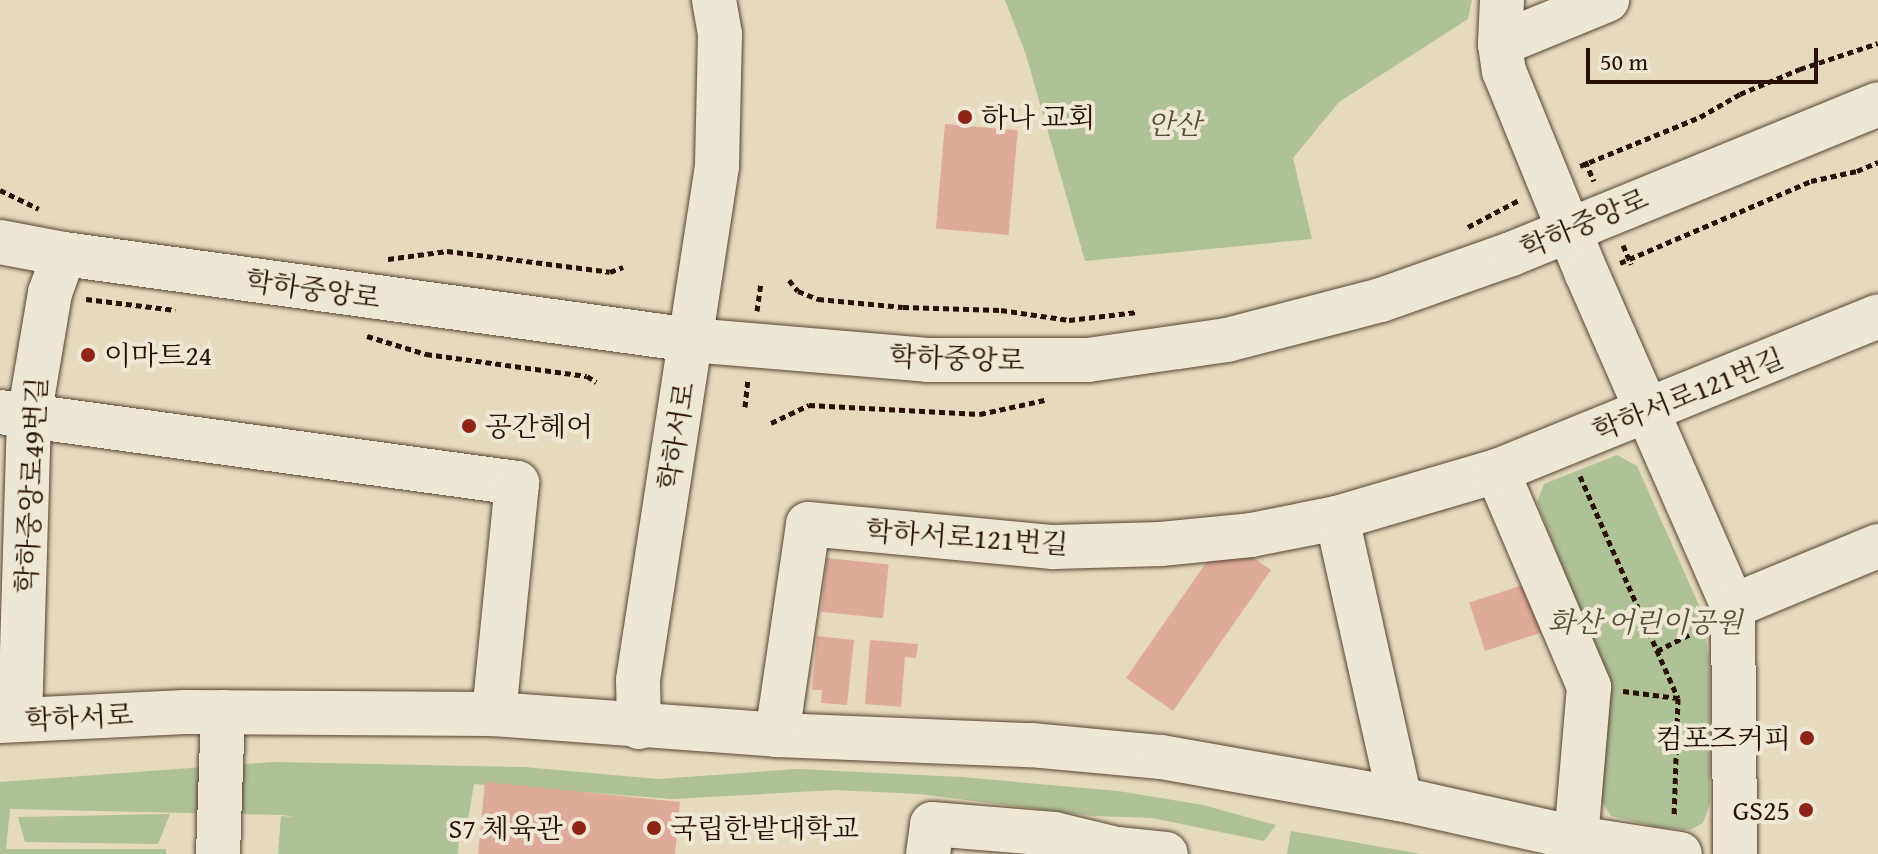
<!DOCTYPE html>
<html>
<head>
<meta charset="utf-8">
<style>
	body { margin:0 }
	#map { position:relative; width:1878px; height:854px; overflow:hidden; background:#e5dabe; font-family:"Gentium Book Plus","Noto Serif KR",serif }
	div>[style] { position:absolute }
	.green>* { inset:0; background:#afc196 }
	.building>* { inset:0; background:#e0aa9a; transform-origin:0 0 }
	.path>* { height:5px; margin-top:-2.5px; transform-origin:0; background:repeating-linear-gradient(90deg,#291103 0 6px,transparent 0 10px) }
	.roads { filter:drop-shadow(0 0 2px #584332) drop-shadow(0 0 2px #584332) }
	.minor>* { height:44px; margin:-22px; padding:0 22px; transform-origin:22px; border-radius:22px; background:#eee7d5 }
	.dots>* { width:22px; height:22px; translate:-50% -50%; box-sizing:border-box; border:4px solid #eee7d5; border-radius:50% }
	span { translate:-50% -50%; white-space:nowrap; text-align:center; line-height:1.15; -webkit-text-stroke:8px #eee7d5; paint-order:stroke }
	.poi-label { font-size:28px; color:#291103 }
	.left { translate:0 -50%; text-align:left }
	.right { translate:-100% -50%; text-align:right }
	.park-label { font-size:28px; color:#584f36; font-style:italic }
	.street-label { font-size:28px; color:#291103 }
	.scale { position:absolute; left:1586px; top:48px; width:232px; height:36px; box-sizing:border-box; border:4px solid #291103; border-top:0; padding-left:10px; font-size:24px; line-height:28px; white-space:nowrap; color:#291103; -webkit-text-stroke:6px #eee7d5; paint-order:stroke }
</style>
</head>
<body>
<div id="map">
	<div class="green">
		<i style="clip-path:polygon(1005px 0,1472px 0,1468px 19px,1339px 102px,1293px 158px,1312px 239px,1085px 261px,1026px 55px)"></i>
		<i style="clip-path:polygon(1617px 455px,1637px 466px,1703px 614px,1710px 672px,1710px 804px,1703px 823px,1690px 830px,1657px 827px,1611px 816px,1600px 799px,1597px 655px,1537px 502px,1544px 484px)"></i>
		<i style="clip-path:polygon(273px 762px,524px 767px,658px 779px,798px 769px,961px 777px,1118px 791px,1203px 805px,1276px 825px,1264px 841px,1152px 818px,1093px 816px,919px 794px,834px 790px,672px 799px,474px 784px,465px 837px,459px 837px,458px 854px,278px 854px,281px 816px,293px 817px,284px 815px,10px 809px,6px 849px,166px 849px,166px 854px,0 854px,0 782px)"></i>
		<i style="clip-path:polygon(170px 814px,158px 844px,25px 842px,18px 817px)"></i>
		<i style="clip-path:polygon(1291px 831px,1421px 854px,1287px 854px)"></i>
	</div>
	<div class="building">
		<i style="left:945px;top:124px;width:73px;height:105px;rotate:5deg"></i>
		<i style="clip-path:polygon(1236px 546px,1271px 570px,1173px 711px,1126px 678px,1217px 547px)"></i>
		<i style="left:827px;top:558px;width:62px;height:54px;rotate:6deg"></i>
		<i style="left:1532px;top:582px;width:51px;height:66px;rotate:72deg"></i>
		<i style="clip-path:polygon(817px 636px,854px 640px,847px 705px,821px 703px,822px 690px,812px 690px)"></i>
		<i style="clip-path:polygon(870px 640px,918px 644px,916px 658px,905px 657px,901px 707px,865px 704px)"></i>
		<i style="clip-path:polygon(485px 782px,680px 802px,675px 854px,478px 854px)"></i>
	</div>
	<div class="path">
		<i style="left:1585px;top:161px;width:22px;rotate:66deg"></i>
		<i style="left:1580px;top:166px;width:130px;rotate:-22.2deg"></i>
		<i style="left:1700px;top:117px;width:46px;rotate:-29.9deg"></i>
		<i style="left:1740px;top:94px;width:65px;rotate:-22.6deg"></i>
		<i style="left:1800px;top:69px;width:82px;rotate:-18.4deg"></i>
		<i style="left:0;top:190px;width:43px;rotate:26deg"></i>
		<i style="left:1468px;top:227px;width:58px;rotate:-27.9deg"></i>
		<i style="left:1623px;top:245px;width:21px;rotate:67deg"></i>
		<i style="left:388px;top:259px;width:60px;rotate:-7.7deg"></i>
		<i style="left:447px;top:251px;width:164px;rotate:7.3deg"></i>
		<i style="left:610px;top:272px;width:14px;rotate:-21deg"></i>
		<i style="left:1620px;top:263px;width:208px;rotate:-23.2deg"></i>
		<i style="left:1811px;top:181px;width:47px;rotate:-12.3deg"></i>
		<i style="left:1857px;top:171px;width:23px;rotate:-23deg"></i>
		<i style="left:789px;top:280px;width:14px;rotate:51deg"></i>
		<i style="left:798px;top:291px;width:22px;rotate:22deg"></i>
		<i style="left:818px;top:299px;width:85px;rotate:5.4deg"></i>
		<i style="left:903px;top:307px;width:98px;rotate:1.8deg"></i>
		<i style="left:1001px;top:310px;width:69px;rotate:8.4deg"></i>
		<i style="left:1069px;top:320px;width:69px;rotate:-6.6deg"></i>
		<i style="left:86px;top:299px;width:90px;rotate:7deg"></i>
		<i style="left:757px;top:311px;width:27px;rotate:-82deg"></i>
		<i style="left:367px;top:336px;width:62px;rotate:17deg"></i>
		<i style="left:426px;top:354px;width:162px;rotate:7.8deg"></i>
		<i style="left:587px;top:376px;width:11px;rotate:34deg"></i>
		<i style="left:745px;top:407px;width:27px;rotate:-84deg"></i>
		<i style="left:771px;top:423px;width:42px;rotate:-25.3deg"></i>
		<i style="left:809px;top:405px;width:171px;rotate:3deg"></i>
		<i style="left:980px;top:414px;width:66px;rotate:-12.2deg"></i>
		<i style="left:1580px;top:476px;width:243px;rotate:66.2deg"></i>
		<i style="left:1657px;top:651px;width:46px;rotate:-27.1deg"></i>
		<i style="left:1623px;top:691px;width:55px;rotate:7.3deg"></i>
		<i style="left:1678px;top:698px;width:119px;rotate:91.9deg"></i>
	</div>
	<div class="roads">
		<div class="minor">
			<i style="left:1502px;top:0;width:44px;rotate:92.6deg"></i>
			<i style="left:1500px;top:44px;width:27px;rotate:82deg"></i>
			<i style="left:1504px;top:71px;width:219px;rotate:67.8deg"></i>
			<i style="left:1587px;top:274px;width:363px;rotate:66.3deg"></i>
			<i style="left:1733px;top:606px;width:248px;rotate:89.5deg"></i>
			<i style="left:1500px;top:44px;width:116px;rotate:-22.4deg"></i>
			<i style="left:0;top:242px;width:65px;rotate:10.6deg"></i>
			<i style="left:64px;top:254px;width:633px;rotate:7.81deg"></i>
			<i style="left:691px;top:340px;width:237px;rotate:4.8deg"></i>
			<i style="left:927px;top:360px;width:161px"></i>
			<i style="left:1088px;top:360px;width:140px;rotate:-8.2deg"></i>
			<i style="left:1227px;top:340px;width:159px;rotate:-14.6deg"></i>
			<i style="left:1381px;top:300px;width:138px;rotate:-19.5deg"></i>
			<i style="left:1511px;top:254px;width:396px;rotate:-22.2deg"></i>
			<i style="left:0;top:412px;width:522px;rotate:7.82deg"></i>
			<i style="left:517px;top:483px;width:232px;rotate:95.7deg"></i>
			<i style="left:1497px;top:471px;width:235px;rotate:66.9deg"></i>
			<i style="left:1589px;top:687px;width:152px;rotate:94.9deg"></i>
			<i style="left:1337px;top:518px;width:288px;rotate:77.4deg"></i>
			<i style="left:1733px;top:606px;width:157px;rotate:-22.5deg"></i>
			<i style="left:20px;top:720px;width:303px;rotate:-88.3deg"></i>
			<i style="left:29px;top:417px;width:126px;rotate:-80.4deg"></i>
			<i style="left:50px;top:293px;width:41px;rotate:-70.3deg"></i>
			<i style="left:0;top:721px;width:185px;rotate:-2.8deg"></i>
			<i style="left:185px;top:712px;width:309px;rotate:0.4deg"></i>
			<i style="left:494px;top:714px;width:284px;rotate:4.2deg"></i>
			<i style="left:777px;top:735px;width:254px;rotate:2.3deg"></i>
			<i style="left:1031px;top:745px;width:131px;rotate:5.3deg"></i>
			<i style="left:1161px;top:757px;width:243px;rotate:10deg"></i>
			<i style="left:1400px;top:799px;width:180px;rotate:12.5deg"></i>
			<i style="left:1576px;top:838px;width:105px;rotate:8.7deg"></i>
			<i style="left:639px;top:727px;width:47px;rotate:-91.2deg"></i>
			<i style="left:638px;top:680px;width:520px;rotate:-81.26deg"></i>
			<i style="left:717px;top:166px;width:132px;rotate:-88.7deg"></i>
			<i style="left:720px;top:34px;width:35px;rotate:-100deg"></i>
			<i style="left:777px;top:735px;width:213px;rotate:-81.6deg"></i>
			<i style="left:808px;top:524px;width:246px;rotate:5.4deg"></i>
			<i style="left:1053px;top:547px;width:108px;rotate:-1.6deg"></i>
			<i style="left:1161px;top:544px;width:90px;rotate:-5.7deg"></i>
			<i style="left:1251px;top:535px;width:88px;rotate:-11.2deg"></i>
			<i style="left:1337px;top:518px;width:167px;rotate:-16.4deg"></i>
			<i style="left:1497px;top:471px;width:411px;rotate:-22.1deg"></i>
			<i style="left:218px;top:854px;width:142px;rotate:-88deg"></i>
			<i style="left:928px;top:854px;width:30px;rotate:-82deg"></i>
			<i style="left:932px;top:824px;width:122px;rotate:4.7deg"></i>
			<i style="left:1054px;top:834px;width:65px;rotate:13.4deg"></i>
			<i style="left:1117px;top:849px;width:49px;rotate:5.8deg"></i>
		</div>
	</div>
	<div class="dots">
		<i style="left:965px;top:117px;background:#8f2418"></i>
		<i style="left:88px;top:355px;background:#8f2418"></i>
		<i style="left:469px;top:426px;background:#8f2418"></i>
		<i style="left:1807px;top:738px;background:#8f2418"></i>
		<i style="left:1806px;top:810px;background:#8f2418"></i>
		<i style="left:579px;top:828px;background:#8f2418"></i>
		<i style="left:654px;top:828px;background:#8f2418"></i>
	</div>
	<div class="poi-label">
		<span class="left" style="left:981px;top:117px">하나 교회</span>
		<span class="left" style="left:104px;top:355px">이마트24</span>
		<span class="left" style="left:485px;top:426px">공간헤어</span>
		<span class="right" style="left:1791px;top:738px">컴포즈커피</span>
		<span class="right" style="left:1790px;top:810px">GS25</span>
		<span class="right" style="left:563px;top:828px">S7 체육관</span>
		<span class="left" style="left:670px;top:828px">국립한밭대학교</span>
	</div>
	<div class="park-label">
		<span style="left:1174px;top:124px">안산</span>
		<span style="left:1645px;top:622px">화산 어린이공원</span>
	</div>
	<div class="street-label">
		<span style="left:1584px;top:223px;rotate:-23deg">학하중앙로</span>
		<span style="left:313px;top:289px;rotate:8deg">학하중앙로</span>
		<span style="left:957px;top:358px;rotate:2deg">학하중앙로</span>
		<span style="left:1688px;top:394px;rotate:-22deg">학하서로121번길</span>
		<span style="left:676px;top:436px;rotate:-81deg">학하서로</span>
		<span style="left:31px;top:485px;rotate:-87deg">학하중앙로49번길</span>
		<span style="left:967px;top:537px;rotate:4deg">학하서로121번길</span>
		<span style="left:79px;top:717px;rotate:-3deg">학하서로</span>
	</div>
	<div class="scale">50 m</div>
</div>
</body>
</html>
